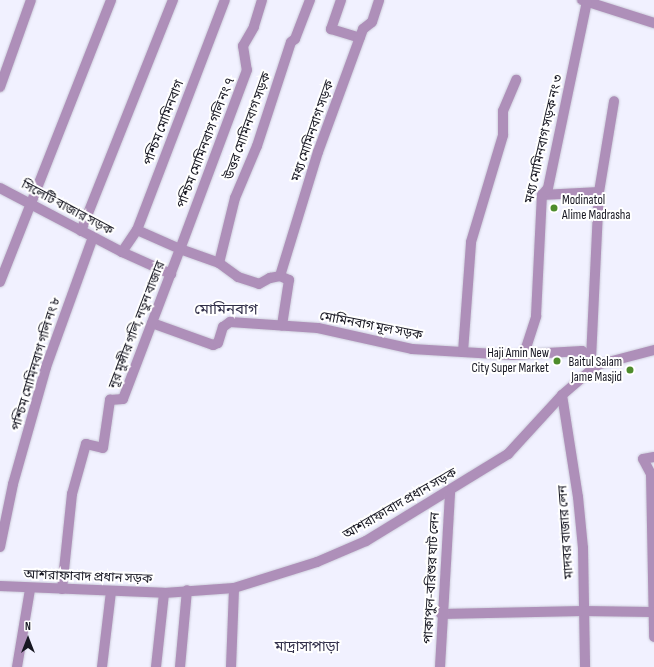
<!DOCTYPE html>
<html>
<head>
<meta charset="utf-8">
<style>
	body { margin:0 }
	#map { position:relative; width:654px; height:667px; overflow:hidden; background:#f1f1ff; font-family:"Sofia Sans Condensed","Noto Sans Bengali",sans-serif }
	div>[style] { position:absolute }
	.roads { filter:drop-shadow(0 0 1px #cecedc) drop-shadow(0 0 1px #cecedc) }
	.minor>* { height:10px; margin:-5px; padding:0 5px; transform-origin:5px; border-radius:5px; background:#ae8fb9 }
	.dots>* { width:11px; height:11px; translate:-50% -50%; box-sizing:border-box; border:2px solid #fff; border-radius:50% }
	span { translate:-50% -50%; white-space:nowrap; text-align:center; line-height:1.15; -webkit-text-stroke:4px #fff; paint-order:stroke }
	.street-label { font-size:13px; color:#171722 }
	.poi-label { font-size:13px; color:#171722 }
	.left { translate:0 -50%; text-align:left }
	.right { translate:-100% -50%; text-align:right }
	.neighbourhood-label { font-size:14px; color:#312f49 }
	.quarter-label { font-size:15px; color:#312f49 }
	.north { position:absolute; left:8px; top:619px; width:40px; height:40px; -webkit-text-stroke:3px #fff; paint-order:stroke; rotate:0deg; font-size:11px; font-weight:700; line-height:16px; text-align:center; color:#171722 }
	.north::after { content:''; display:block; margin:auto; width:14px; height:18px; background:#171722; clip-path:polygon(50% 0,100% 100%,50% 72%,0 100%) }
</style>
</head>
<body>
<div id="map">
	<div class="roads">
		<div class="minor">
			<i style="left:262px;top:0;width:28px;rotate:107deg"></i>
			<i style="left:254px;top:27px;width:22px;rotate:120deg"></i>
			<i style="left:243px;top:46px;width:24px;rotate:81deg"></i>
			<i style="left:247px;top:70px;width:191px;rotate:110.5deg"></i>
			<i style="left:180px;top:249px;width:41px;rotate:19.7deg"></i>
			<i style="left:219px;top:263px;width:24px;rotate:36deg"></i>
			<i style="left:238px;top:277px;width:22px;rotate:18deg"></i>
			<i style="left:259px;top:284px;width:13px;rotate:-29deg"></i>
			<i style="left:270px;top:278px;width:10px;rotate:-11deg"></i>
			<i style="left:280px;top:276px;width:10px;rotate:24deg"></i>
			<i style="left:289px;top:280px;width:46px;rotate:98.8deg"></i>
			<i style="left:341px;top:0;width:31px;rotate:109deg"></i>
			<i style="left:331px;top:29px;width:30px;rotate:17deg"></i>
			<i style="left:582px;top:0;width:76px;rotate:17.7deg"></i>
			<i style="left:0;top:87px;width:92px;rotate:-70.4deg"></i>
			<i style="left:0;top:188px;width:138px;rotate:27.7deg"></i>
			<i style="left:122px;top:252px;width:54px;rotate:24.2deg"></i>
			<i style="left:542px;top:195px;width:57px;rotate:-3deg"></i>
			<i style="left:81px;top:231px;width:249px;rotate:-68.3deg"></i>
			<i style="left:122px;top:252px;width:27px;rotate:-56deg"></i>
			<i style="left:137px;top:230px;width:246px;rotate:-69.1deg"></i>
			<i style="left:219px;top:263px;width:67px;rotate:-76.2deg"></i>
			<i style="left:235px;top:198px;width:56px;rotate:-67.1deg"></i>
			<i style="left:257px;top:146px;width:109px;rotate:-71.9deg"></i>
			<i style="left:291px;top:42px;width:5px;rotate:-37deg"></i>
			<i style="left:295px;top:39px;width:42px;rotate:-69deg"></i>
			<i style="left:280px;top:276px;width:130px;rotate:-73deg"></i>
			<i style="left:318px;top:152px;width:131px;rotate:-69.9deg"></i>
			<i style="left:363px;top:29px;width:11px;rotate:-38deg"></i>
			<i style="left:372px;top:22px;width:23px;rotate:-72deg"></i>
			<i style="left:0;top:282px;width:303px;rotate:-68.5deg"></i>
			<i style="left:152px;top:323px;width:65px;rotate:19.8deg"></i>
			<i style="left:213px;top:345px;width:5px;rotate:-22deg"></i>
			<i style="left:218px;top:343px;width:17px;rotate:-73deg"></i>
			<i style="left:223px;top:327px;width:9px;rotate:-36deg"></i>
			<i style="left:230px;top:322px;width:88px;rotate:3.9deg"></i>
			<i style="left:318px;top:328px;width:96px;rotate:12.6deg"></i>
			<i style="left:412px;top:349px;width:100px;rotate:3.4deg"></i>
			<i style="left:512px;top:355px;width:70px;rotate:-3.3deg"></i>
			<i style="left:582px;top:351px;width:21px;rotate:43deg"></i>
			<i style="left:463px;top:352px;width:110px;rotate:-85.8deg"></i>
			<i style="left:471px;top:242px;width:112px;rotate:-73.3deg"></i>
			<i style="left:503px;top:135px;width:24px;rotate:-90deg"></i>
			<i style="left:503px;top:111px;width:34px;rotate:-67deg"></i>
			<i style="left:524px;top:354px;width:40px;rotate:-72deg"></i>
			<i style="left:536px;top:316px;width:121px;rotate:-87.2deg"></i>
			<i style="left:542px;top:195px;width:9px;rotate:-49deg"></i>
			<i style="left:548px;top:188px;width:190px;rotate:-78.2deg"></i>
			<i style="left:591px;top:359px;width:167px;rotate:-87.3deg"></i>
			<i style="left:599px;top:192px;width:92px;rotate:-80.6deg"></i>
			<i style="left:562px;top:395px;width:103px;rotate:81.1deg"></i>
			<i style="left:578px;top:497px;width:51px;rotate:84.4deg"></i>
			<i style="left:583px;top:548px;width:119px;rotate:89deg"></i>
			<i style="left:654px;top:457px;width:11px;rotate:170deg"></i>
			<i style="left:643px;top:459px;width:17px;rotate:62deg"></i>
			<i style="left:651px;top:474px;width:163px;rotate:88.9deg"></i>
			<i style="left:0;top:547px;width:64px;rotate:-78.3deg"></i>
			<i style="left:13px;top:484px;width:122px;rotate:-74.2deg"></i>
			<i style="left:46px;top:367px;width:138px;rotate:-70.1deg"></i>
			<i style="left:0;top:586px;width:164px;rotate:2.4deg"></i>
			<i style="left:164px;top:593px;width:70px;rotate:-4.1deg"></i>
			<i style="left:234px;top:588px;width:87px;rotate:-17.4deg"></i>
			<i style="left:317px;top:562px;width:53px;rotate:-23.2deg"></i>
			<i style="left:366px;top:541px;width:167px;rotate:-31.5deg"></i>
			<i style="left:508px;top:454px;width:80px;rotate:-47.5deg"></i>
			<i style="left:562px;top:395px;width:46px;rotate:-40.6deg"></i>
			<i style="left:597px;top:365px;width:59px;rotate:-14.7deg"></i>
			<i style="left:62px;top:589px;width:96px;rotate:-84deg"></i>
			<i style="left:72px;top:494px;width:52px;rotate:-74.4deg"></i>
			<i style="left:86px;top:444px;width:17px;rotate:13deg"></i>
			<i style="left:103px;top:448px;width:49px;rotate:-81.7deg"></i>
			<i style="left:110px;top:400px;width:13px;rotate:-4deg"></i>
			<i style="left:123px;top:399px;width:160px;rotate:-69.2deg"></i>
			<i style="left:180px;top:249px;width:47px;rotate:-156.2deg"></i>
			<i style="left:441px;top:614px;width:142px;rotate:-1.2deg"></i>
			<i style="left:583px;top:611px;width:69px;rotate:0.8deg"></i>
			<i style="left:17px;top:667px;width:79px;rotate:-80.5deg"></i>
			<i style="left:102px;top:667px;width:76px;rotate:-83.2deg"></i>
			<i style="left:156px;top:667px;width:74px;rotate:-83.8deg"></i>
			<i style="left:180px;top:667px;width:77px;rotate:-84.8deg"></i>
			<i style="left:231px;top:667px;width:79px;rotate:-87.8deg"></i>
			<i style="left:440px;top:667px;width:176px;rotate:-86.7deg"></i>
		</div>
	</div>
	<div class="dots">
		<i style="left:554px;top:208px;background:#4e8c2c"></i>
		<i style="left:557px;top:361px;background:#4e8c2c"></i>
		<i style="left:630px;top:370px;background:#4e8c2c"></i>
	</div>
	<div class="street-label">
		<span style="left:164px;top:123px;rotate:-69deg">পশ্চিম মোমিনবাগ</span>
		<span style="left:248px;top:126px;rotate:-70deg">উত্তর মোমিনবাগ সড়ক</span>
		<span style="left:313px;top:131px;rotate:-71deg">মধ্য মোমিনবাগ সড়ক</span>
		<span style="left:544px;top:139px;rotate:-77deg">মধ্য মোমিনবাগ সড়ক নং ৩</span>
		<span style="left:206px;top:143px;rotate:-69deg">পশ্চিম মোমিনবাগ গলি নং ৭</span>
		<span style="left:67px;top:208px;rotate:28deg">সিলেটি বাজার সড়ক</span>
		<span style="left:137px;top:325px;rotate:-69deg">নূর মুন্সীর গলি, নতুন বাজার</span>
		<span style="left:371px;top:326px;rotate:11deg">মোমিনবাগ মূল সড়ক</span>
		<span style="left:36px;top:364px;rotate:-73deg">পশ্চিম মোমিনবাগ গলি নং ৮</span>
		<span style="left:400px;top:504px;rotate:-30deg">আশরাফাবাদ প্রধান সড়ক</span>
		<span style="left:566px;top:532px;rotate:-94deg">মাদবর বাজার লেন</span>
		<span style="left:88px;top:577px;rotate:2deg">আশরাফাবাদ প্রধান সড়ক</span>
		<span style="left:432px;top:578px;rotate:-87deg">পাকাপুল-বরিশুর ঘাট লেন</span>
	</div>
	<div class="poi-label">
		<span class="left" style="left:562px;top:208px">Modinatol<br>Alime Madrasha</span>
		<span class="right" style="left:549px;top:361px">Haji Amin New<br>City Super Market</span>
		<span class="right" style="left:622px;top:370px">Baitul Salam<br>Jame Masjid</span>
	</div>
	<div class="neighbourhood-label">
		<span style="left:307px;top:647px">মাদ্রাসাপাড়া</span>
	</div>
	<div class="quarter-label">
		<span style="left:226px;top:310px">মোমিনবাগ</span>
	</div>
	<div class="north">N</div>
</div>
</body>
</html>
